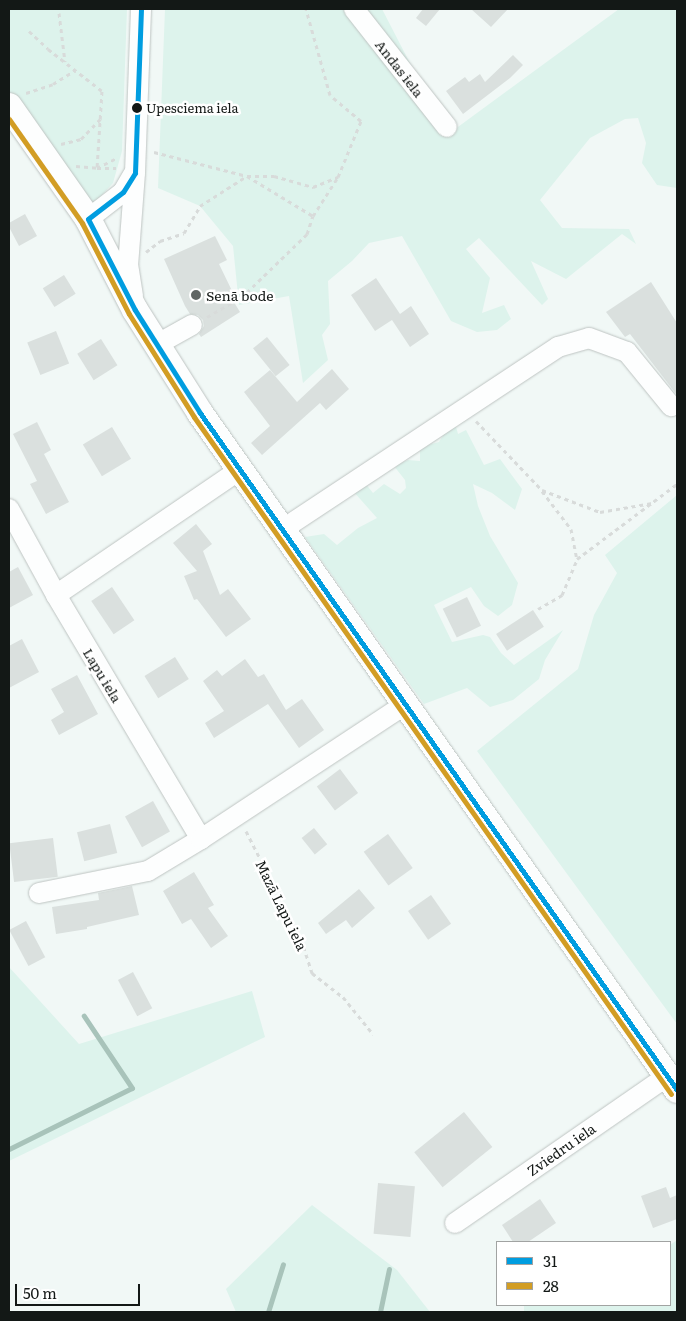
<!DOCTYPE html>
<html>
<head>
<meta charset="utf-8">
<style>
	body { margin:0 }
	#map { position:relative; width:686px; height:1321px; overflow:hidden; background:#f1f8f6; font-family:Literata,serif }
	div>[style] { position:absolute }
	.green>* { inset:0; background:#ddf3ec }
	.stream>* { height:5px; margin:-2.5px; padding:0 2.5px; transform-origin:2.5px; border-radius:2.5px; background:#a8c3ba }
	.building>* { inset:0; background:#dae0de; transform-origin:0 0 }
	.path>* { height:3px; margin-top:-1.5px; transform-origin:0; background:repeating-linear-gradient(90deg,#d8dbda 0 4px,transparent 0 8px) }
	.roads { filter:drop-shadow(0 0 1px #bec4c2) drop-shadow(0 0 1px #bec4c2) }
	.minor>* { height:20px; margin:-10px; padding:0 10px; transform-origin:10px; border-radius:10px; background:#fdfefe }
	.major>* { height:26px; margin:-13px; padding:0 13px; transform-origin:13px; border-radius:13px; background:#fdfefe }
	.bus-1>* { height:5px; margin:-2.5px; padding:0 2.5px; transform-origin:2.5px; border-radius:2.5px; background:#009de0 }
	.bus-2>* { height:5px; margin:-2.5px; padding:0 2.5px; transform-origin:2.5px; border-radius:2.5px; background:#d29d24 }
	.dots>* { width:14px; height:14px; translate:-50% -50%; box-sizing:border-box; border:2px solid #fff; border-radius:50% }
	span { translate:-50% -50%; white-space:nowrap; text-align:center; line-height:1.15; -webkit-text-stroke:5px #fff; paint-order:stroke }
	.bus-label { font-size:13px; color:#131816 }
	.left { translate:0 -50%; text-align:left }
	.street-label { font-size:14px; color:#131816 }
	.poi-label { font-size:14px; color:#131816 }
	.frame { position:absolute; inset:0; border:10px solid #131816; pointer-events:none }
	.legend { position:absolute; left:496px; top:1241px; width:175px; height:65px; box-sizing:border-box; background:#fff; border:1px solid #a1a3a2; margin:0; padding:6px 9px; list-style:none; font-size:15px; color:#131816 }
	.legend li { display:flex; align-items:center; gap:10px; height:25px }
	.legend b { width:25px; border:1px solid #a1a3a2 }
	.scale { position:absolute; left:15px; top:1284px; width:125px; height:22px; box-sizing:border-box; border:2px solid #131816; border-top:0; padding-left:6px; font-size:15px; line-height:18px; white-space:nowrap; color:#131816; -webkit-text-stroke:4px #fff; paint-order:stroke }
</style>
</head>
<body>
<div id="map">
	<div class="green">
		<i style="clip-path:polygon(9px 9px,127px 9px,122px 151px,113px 183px,88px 210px,9px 97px)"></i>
		<i style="clip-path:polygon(165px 9px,382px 9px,447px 135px,619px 9px,677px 9px,677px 188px,657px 185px,642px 163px,646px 143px,638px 118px,625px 119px,590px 138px,540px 200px,562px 228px,629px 229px,636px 244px,622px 234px,566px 279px,531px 261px,548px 299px,542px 305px,479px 238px,466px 249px,490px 278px,482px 313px,504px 305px,511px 319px,497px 330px,477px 332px,451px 321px,402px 236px,369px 243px,352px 261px,328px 281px,330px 324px,322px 335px,328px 360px,303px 383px,289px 296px,239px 305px,233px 246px,200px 206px,158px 188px)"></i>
		<i style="clip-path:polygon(455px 423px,458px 434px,466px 430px,484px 465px,500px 459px,522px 489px,515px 510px,492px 493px,473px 484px,478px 506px,490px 536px,518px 583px,512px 605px,498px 616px,484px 606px,471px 587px,434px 605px,452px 642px,483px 635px,490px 637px,501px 653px,514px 665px,563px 630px,545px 660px,539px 679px,513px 700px,490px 707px,467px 688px,424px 704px,305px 537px,324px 534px,337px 545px,358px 528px,377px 518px,353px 491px,365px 483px,373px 493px,384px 484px,400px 494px,406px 488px,405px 480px,394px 466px,408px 460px,420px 461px,420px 447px,439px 442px,447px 429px)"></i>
		<i style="clip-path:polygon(677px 495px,677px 1024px,477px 751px,578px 669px,594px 615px,617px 573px,605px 555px)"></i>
		<i style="clip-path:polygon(9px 967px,79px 1044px,252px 991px,265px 1037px,9px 1161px)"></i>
		<i style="clip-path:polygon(312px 1205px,397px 1270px,430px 1312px,236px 1312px,226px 1289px)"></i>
		<i style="clip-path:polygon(677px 1240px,677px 1312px,524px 1312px,524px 1305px,670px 1305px,670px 1245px)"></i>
	</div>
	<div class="stream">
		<i style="left:9px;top:1149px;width:137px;rotate:-26.4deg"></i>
		<i style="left:132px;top:1088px;width:87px;rotate:-123.7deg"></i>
		<i style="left:268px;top:1312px;width:50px;rotate:-72.6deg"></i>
		<i style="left:380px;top:1312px;width:44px;rotate:-78.2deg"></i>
	</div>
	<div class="building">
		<i style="clip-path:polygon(423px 9px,440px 9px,426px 26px,416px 18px)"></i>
		<i style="clip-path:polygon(471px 9px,508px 9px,491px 27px)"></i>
		<i style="clip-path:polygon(513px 55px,523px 65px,510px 78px,463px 114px,446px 91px,465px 77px,469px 82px,480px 74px,485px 82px)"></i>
		<i style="clip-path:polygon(25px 214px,37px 236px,19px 246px,9px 227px,9px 223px)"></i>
		<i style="clip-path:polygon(215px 236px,227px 260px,219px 264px,235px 297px,232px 299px,240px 312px,201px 337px,199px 334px,204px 326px,203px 320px,198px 315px,190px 314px,185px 306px,164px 259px)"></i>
		<i style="left:64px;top:275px;width:22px;height:25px;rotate:58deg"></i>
		<i style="clip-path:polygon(376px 278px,400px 314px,411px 306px,429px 334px,410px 347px,392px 320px,375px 331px,351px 295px)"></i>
		<i style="clip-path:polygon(651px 282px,677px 323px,677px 395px,630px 334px,625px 337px,606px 312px)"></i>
		<i style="left:56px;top:331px;width:35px;height:31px;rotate:68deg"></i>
		<i style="left:267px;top:337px;width:36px;height:18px;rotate:51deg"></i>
		<i style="left:101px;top:339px;width:31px;height:28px;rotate:58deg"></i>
		<i style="clip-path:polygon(332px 369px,349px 389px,326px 410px,320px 403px,262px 455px,251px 443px,270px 426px,244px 392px,270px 370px,297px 402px)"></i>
		<i style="clip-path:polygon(37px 422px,51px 450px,44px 454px,69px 502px,46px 514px,30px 484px,37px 481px,13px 434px)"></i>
		<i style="left:112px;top:427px;width:37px;height:34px;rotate:59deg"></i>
		<i style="clip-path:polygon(196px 524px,212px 544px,203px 551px,220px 595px,228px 589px,251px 619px,226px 637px,197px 599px,194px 600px,184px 576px,197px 571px,173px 543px)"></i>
		<i style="clip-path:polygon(18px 567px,33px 595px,9px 608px,9px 572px)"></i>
		<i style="left:112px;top:587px;width:40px;height:25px;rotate:56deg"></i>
		<i style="left:467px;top:597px;width:32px;height:27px;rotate:64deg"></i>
		<i style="left:533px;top:610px;width:20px;height:44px;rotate:57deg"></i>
		<i style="clip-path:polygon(22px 639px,39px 672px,9px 688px,9px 646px)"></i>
		<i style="left:175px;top:657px;width:26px;height:36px;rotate:58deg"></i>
		<i style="clip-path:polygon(245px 659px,258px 677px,264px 674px,286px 710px,302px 699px,324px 730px,299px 748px,268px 704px,214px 738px,205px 723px,224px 711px,203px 681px,217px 670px,222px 676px)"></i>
		<i style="clip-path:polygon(77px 675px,98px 714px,59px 735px,51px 720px,64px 712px,51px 689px)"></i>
		<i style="left:340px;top:769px;width:30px;height:29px;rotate:53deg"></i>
		<i style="left:153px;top:801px;width:35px;height:32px;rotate:61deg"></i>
		<i style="left:110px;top:824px;width:30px;height:34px;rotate:76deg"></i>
		<i style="left:314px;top:828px;width:21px;height:16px;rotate:51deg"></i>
		<i style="left:388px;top:834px;width:42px;height:30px;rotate:54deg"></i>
		<i style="left:53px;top:838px;width:39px;height:44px;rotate:83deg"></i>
		<i style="clip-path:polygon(194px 872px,214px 905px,208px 908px,228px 936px,211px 948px,191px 919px,182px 924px,163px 891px)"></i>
		<i style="clip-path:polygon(132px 886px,139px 915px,87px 927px,87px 929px,56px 934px,52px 907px,99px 900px,98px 893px)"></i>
		<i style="clip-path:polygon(359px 889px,375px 908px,352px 928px,346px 920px,326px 934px,318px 923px)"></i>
		<i style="left:431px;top:895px;width:35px;height:28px;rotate:55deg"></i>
		<i style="left:26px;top:921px;width:41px;height:19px;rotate:62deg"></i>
		<i style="left:133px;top:972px;width:41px;height:17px;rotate:62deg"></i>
		<i style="left:464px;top:1112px;width:45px;height:64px;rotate:51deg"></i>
		<i style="left:378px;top:1183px;width:37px;height:51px;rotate:5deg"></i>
		<i style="clip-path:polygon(666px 1187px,670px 1198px,677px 1195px,677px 1219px,653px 1228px,641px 1196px)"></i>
		<i style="clip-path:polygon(540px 1199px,556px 1223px,528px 1242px,513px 1242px,502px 1225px)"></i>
	</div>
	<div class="path">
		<i style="left:59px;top:13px;width:49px;rotate:83deg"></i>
		<i style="left:29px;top:31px;width:26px;rotate:43deg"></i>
		<i style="left:48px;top:49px;width:68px;rotate:37.9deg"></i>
		<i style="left:102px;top:91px;width:77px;rotate:93.7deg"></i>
		<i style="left:97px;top:168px;width:19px"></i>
		<i style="left:26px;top:93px;width:28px;rotate:-18deg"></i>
		<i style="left:53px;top:84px;width:26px;rotate:-32deg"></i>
		<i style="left:61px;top:144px;width:21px;rotate:-14deg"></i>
		<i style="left:81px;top:139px;width:28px;rotate:-46deg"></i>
		<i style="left:154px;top:152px;width:96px;rotate:14.5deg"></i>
		<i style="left:247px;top:176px;width:77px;rotate:31.2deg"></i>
		<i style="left:76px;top:166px;width:21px;rotate:5deg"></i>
		<i style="left:97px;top:168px;width:22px;rotate:-27deg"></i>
		<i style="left:146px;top:252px;width:18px;rotate:-38deg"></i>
		<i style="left:160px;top:241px;width:25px;rotate:-18deg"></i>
		<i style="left:184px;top:233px;width:31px;rotate:-59deg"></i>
		<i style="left:200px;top:206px;width:56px;rotate:-32.6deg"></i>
		<i style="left:247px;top:176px;width:27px"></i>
		<i style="left:274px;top:176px;width:41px;rotate:15.8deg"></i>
		<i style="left:313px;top:187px;width:27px;rotate:-22deg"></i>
		<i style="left:338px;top:177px;width:61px;rotate:-67.7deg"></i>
		<i style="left:361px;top:121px;width:40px;rotate:-140deg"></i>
		<i style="left:330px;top:95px;width:89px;rotate:-105.6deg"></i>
		<i style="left:241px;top:298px;width:92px;rotate:-44.1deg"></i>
		<i style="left:307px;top:234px;width:19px;rotate:-72deg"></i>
		<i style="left:313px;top:216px;width:46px;rotate:-57.3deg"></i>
		<i style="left:207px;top:317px;width:28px;rotate:-30deg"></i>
		<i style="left:476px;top:421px;width:95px;rotate:46.3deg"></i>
		<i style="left:542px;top:490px;width:62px;rotate:20.8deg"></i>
		<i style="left:600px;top:512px;width:53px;rotate:-9.8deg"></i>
		<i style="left:542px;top:491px;width:48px;rotate:52.7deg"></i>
		<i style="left:571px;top:529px;width:31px;rotate:79deg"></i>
		<i style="left:577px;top:559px;width:125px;rotate:-36.9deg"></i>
		<i style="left:538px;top:609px;width:28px;rotate:-30deg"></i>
		<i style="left:562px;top:595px;width:39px;rotate:-67deg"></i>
		<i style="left:246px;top:831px;width:121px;rotate:63deg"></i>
		<i style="left:301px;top:939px;width:36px;rotate:72deg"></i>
		<i style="left:312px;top:973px;width:39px;rotate:38deg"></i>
		<i style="left:343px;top:997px;width:48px;rotate:51deg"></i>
	</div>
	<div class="roads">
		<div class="minor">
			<i style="left:354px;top:9px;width:150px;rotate:51.8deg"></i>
			<i style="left:88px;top:219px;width:44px;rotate:-37.6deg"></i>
			<i style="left:123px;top:192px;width:20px;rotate:-60deg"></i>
			<i style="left:133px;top:296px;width:30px;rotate:-99deg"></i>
			<i style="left:128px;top:266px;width:93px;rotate:-85.7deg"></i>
			<i style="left:135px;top:173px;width:164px;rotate:-87.9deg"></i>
			<i style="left:156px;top:345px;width:41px;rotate:-29.1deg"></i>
			<i style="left:9px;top:509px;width:98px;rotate:61.3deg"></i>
			<i style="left:56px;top:595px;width:284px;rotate:59.3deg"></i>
			<i style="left:283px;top:529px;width:330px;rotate:-33.5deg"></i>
			<i style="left:558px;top:347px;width:32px;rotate:-16deg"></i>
			<i style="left:589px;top:338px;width:40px;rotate:20.2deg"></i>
			<i style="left:627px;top:352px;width:70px;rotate:50.8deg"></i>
			<i style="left:56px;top:595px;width:222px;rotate:-34.3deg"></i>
			<i style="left:39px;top:893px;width:111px;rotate:-11.4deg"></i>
			<i style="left:148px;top:871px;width:62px;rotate:-31.1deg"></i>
			<i style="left:201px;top:839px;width:245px;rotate:-33.4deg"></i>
			<i style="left:455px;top:1223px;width:258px;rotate:-34.7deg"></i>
		</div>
		<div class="major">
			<i style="left:9px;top:106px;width:138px;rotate:55deg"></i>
			<i style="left:88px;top:219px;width:102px;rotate:62.7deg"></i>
			<i style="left:135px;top:310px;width:122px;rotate:57.7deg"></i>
			<i style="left:200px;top:413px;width:828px;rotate:54.83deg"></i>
		</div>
	</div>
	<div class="bus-1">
		<i style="left:141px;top:9px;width:164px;rotate:92.1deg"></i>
		<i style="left:135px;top:173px;width:22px;rotate:122deg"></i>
		<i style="left:123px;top:192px;width:44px;rotate:142.4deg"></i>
		<i style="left:88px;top:219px;width:102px;rotate:62.7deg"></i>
		<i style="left:135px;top:310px;width:122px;rotate:57.7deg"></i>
		<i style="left:200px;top:413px;width:828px;rotate:54.83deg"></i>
	</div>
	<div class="bus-2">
		<i style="left:9px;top:119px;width:127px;rotate:54.9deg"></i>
		<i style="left:82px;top:223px;width:102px;rotate:62.7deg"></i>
		<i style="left:129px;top:314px;width:122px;rotate:57.7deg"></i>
		<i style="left:194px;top:417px;width:828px;rotate:54.83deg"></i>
	</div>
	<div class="dots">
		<i style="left:137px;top:108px;background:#131816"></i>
		<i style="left:196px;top:295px;background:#616664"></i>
	</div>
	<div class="bus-label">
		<span class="left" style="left:146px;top:108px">Upesciema iela</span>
	</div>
	<div class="street-label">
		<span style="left:400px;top:68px;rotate:52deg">Andas iela</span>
		<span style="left:103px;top:675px;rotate:59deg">Lapu iela</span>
		<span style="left:282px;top:905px;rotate:64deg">Mazā Lapu iela</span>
		<span style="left:561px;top:1149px;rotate:-35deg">Zviedru iela</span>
	</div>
	<div class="poi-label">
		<span class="left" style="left:206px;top:295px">Senā bode</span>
	</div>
	<div class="frame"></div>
	<ul class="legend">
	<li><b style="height:6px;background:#009de0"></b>31</li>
	<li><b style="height:6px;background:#d29d24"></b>28</li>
	</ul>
	<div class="scale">50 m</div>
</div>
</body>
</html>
